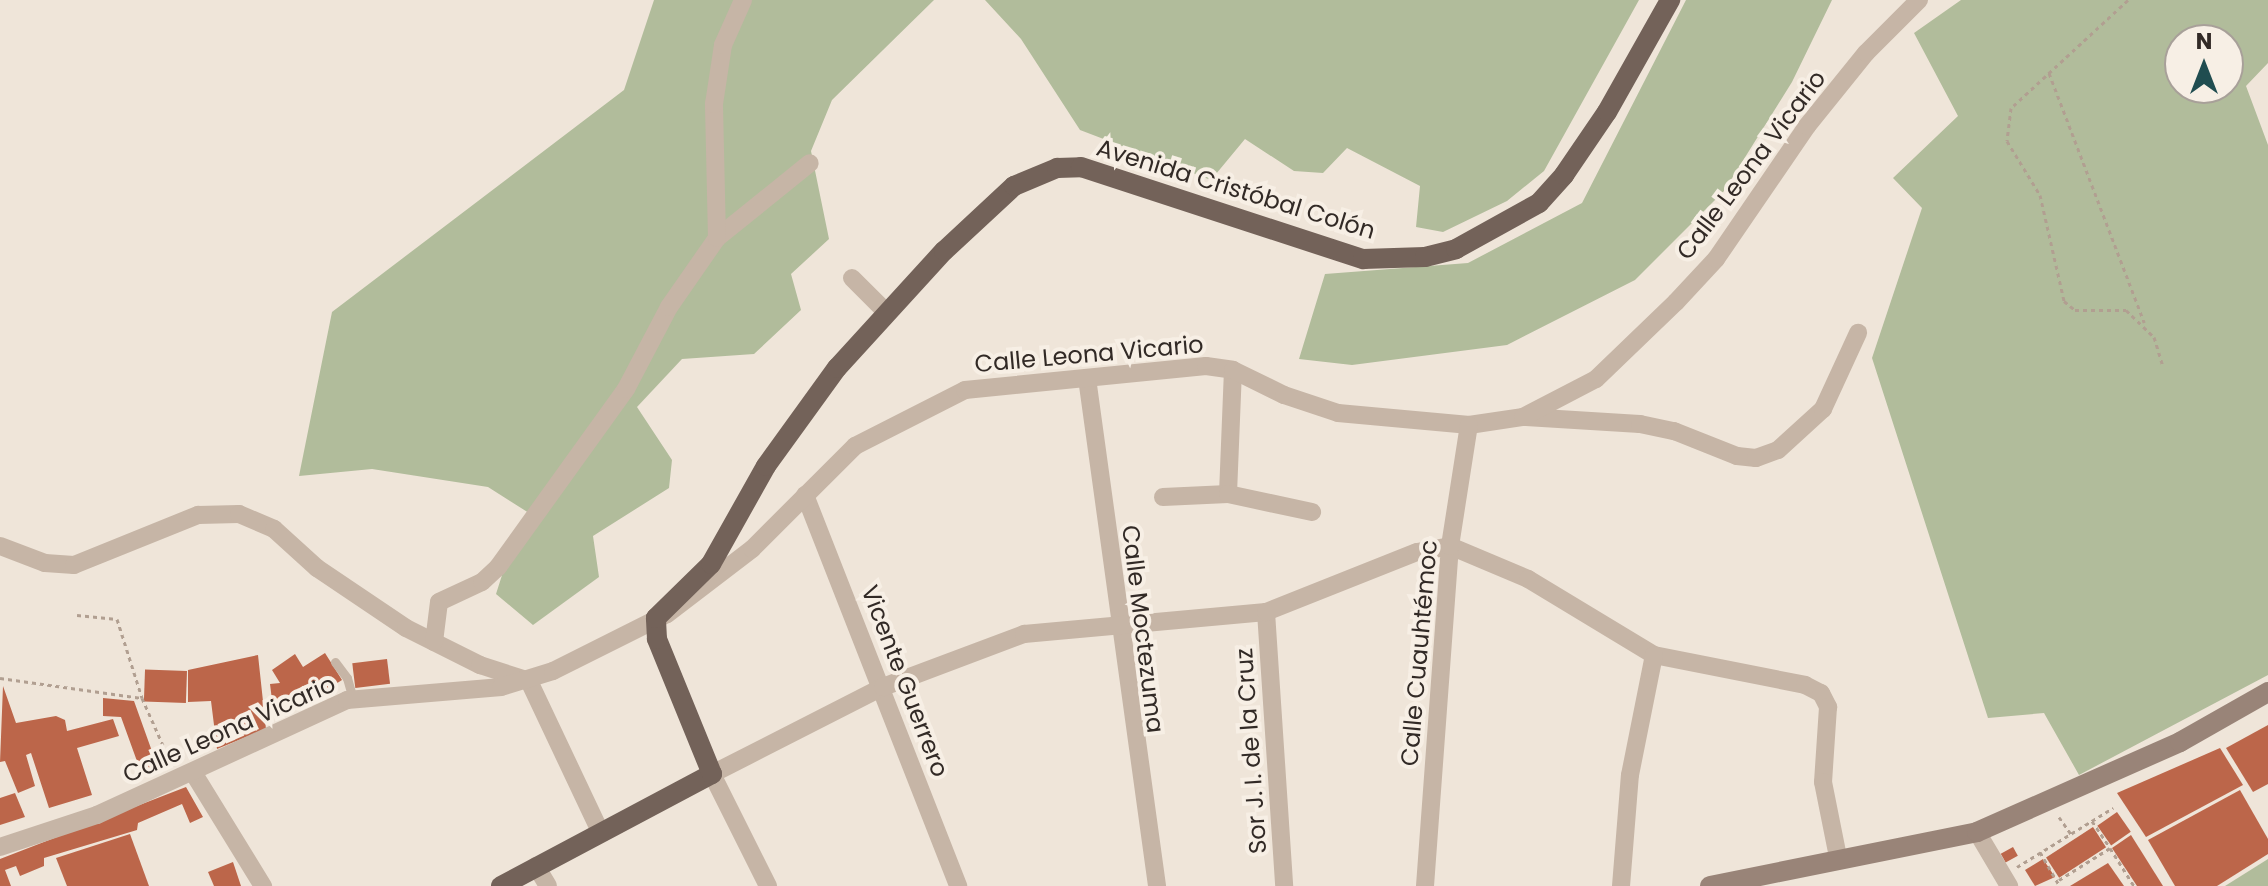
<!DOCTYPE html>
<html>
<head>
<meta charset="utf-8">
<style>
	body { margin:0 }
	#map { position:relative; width:2268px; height:886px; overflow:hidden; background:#efe5d9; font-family:Poppins,sans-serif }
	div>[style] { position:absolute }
	.green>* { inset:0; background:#b1bc9b }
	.building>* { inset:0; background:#bc664a; transform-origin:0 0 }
	.path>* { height:3px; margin-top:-1.5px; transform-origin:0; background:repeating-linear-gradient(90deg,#b19f91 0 4px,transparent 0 8px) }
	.lane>* { height:9px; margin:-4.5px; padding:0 4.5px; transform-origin:4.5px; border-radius:4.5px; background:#c6b5a6 }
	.street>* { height:18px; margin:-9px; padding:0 9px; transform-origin:9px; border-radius:9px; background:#c6b5a6 }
	.secondary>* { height:20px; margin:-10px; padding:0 10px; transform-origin:10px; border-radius:10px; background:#998478 }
	.primary>* { height:20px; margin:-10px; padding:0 10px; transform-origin:10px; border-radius:10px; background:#736259 }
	span { translate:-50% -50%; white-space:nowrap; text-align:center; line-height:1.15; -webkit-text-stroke:8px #f7efe5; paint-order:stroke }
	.street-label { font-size:24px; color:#322a26 }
	.north { position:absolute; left:2164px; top:24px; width:80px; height:80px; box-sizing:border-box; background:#f7efe5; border:2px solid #a8a099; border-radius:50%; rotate:0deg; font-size:22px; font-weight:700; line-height:32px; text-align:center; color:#322a26 }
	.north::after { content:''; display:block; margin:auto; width:28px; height:36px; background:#204d50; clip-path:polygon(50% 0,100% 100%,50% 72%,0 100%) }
</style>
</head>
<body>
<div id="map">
	<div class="green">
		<i style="clip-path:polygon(654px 0,934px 0,832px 100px,811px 151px,829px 239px,791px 274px,801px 310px,754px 354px,682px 359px,637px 407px,672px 460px,669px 488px,593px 536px,599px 577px,533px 625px,496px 594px,503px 572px,540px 520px,488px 487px,372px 469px,299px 476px,332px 312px,624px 90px)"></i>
		<i style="clip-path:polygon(985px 0,1639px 0,1544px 171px,1507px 201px,1443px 232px,1416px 227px,1420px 186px,1347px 148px,1323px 173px,1294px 171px,1245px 139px,1211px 180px,1080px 130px,1021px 39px)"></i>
		<i style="clip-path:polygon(1686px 0,1832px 0,1792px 82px,1724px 191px,1635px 280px,1507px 345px,1352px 365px,1299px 359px,1325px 274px,1468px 263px,1582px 203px)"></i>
		<i style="clip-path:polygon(evenodd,1961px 0,2268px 0,2268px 63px,2246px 86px,2268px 145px,2268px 675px,2079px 775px,2044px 713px,1988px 718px,1872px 358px,1922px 208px,1893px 178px,1958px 116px,1914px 33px,1961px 0,2180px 40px,2228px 40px,2228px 88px,2180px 88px,2180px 40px)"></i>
		<i style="clip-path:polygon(2268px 859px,2268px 886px,2225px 886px)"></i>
	</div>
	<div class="building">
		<i style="clip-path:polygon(325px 653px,342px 680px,320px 694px,272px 700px,270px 684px,280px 683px,272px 670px,295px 654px,303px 667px)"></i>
		<i style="clip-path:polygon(258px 655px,266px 729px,217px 749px,211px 701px,188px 702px,188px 670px)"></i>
		<i style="left:387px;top:659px;width:25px;height:35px;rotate:83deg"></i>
		<i style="left:187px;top:671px;width:32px;height:42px;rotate:92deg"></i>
		<i style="clip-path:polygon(3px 686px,16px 723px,56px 716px,65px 720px,67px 731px,113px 719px,119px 736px,77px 748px,92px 795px,49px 808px,31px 753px,26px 755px,35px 786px,18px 793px,5px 761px,0 762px)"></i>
		<i style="clip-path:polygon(103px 698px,134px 701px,158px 768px,142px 775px,121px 717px,103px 716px)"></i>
		<i style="clip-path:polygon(2268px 725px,2268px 784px,2253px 792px,2226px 748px)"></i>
		<i style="clip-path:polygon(2220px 748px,2243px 785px,2146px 837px,2117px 793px)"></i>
		<i style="clip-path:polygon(186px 787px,203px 817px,190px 823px,182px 804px,138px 823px,137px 830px,44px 858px,44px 866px,20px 876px,16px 866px,5px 870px,11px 886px,0 886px,0 859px)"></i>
		<i style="clip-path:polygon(2240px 790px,2268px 839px,2268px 854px,2217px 886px,2175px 886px,2148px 840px)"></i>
		<i style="clip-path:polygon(15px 793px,25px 817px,0 825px,0 798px)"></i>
		<i style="left:2117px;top:812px;width:24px;height:24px;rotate:55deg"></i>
		<i style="left:2093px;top:827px;width:24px;height:56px;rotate:57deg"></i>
		<i style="clip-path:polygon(130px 834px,149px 886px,67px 886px,56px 858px)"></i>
		<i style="clip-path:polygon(2131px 835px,2163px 886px,2137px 886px,2112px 848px)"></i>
		<i style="left:2013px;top:847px;width:10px;height:14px;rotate:61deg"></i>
		<i style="clip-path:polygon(2043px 859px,2055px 877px,2035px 886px,2025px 870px)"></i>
		<i style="clip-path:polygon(233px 862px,241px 886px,214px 886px,208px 872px)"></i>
		<i style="clip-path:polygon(2108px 863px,2124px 886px,2070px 886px)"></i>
	</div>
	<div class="path">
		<i style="left:2128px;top:0;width:159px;rotate:137.3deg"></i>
		<i style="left:2011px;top:108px;width:33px;rotate:97deg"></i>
		<i style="left:2007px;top:141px;width:63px;rotate:58.6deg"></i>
		<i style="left:2040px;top:195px;width:109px;rotate:77.2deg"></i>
		<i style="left:2064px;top:301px;width:14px;rotate:39deg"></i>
		<i style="left:2075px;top:310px;width:51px"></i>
		<i style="left:2126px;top:310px;width:39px;rotate:44deg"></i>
		<i style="left:2154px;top:337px;width:30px;rotate:73deg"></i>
		<i style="left:2049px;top:73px;width:267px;rotate:69.1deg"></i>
		<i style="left:77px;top:615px;width:40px;rotate:5.7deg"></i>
		<i style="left:117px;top:619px;width:83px;rotate:72.4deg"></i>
		<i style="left:0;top:678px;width:143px;rotate:8deg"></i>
		<i style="left:142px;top:698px;width:69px;rotate:66deg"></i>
		<i style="left:2059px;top:817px;width:21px;rotate:55deg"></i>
		<i style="left:2092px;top:821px;width:32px;rotate:56deg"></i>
		<i style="left:2040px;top:852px;width:39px;rotate:60deg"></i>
		<i style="left:2017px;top:867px;width:113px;rotate:-31.6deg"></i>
		<i style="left:2059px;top:880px;width:60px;rotate:-32.1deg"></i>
		<i style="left:2110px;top:848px;width:45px;rotate:57.7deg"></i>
	</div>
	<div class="lane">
		<i style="left:335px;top:662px;width:20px;rotate:53deg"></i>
		<i style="left:347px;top:678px;width:22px;rotate:74deg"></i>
	</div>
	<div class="street">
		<i style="left:717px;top:238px;width:119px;rotate:-38.9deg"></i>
		<i style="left:852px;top:278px;width:48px;rotate:45deg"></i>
		<i style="left:1087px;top:378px;width:513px;rotate:82.15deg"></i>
		<i style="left:1526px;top:417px;width:114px;rotate:3.5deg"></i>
		<i style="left:1640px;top:424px;width:35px;rotate:12deg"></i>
		<i style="left:1674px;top:431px;width:68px;rotate:21.6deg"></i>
		<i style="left:1737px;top:456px;width:19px;rotate:6deg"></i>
		<i style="left:1756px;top:458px;width:23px;rotate:-20deg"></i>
		<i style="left:1778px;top:450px;width:61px;rotate:-42.3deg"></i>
		<i style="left:1823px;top:409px;width:84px;rotate:-65.3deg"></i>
		<i style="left:1228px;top:494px;width:124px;rotate:-87.7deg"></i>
		<i style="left:805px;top:495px;width:420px;rotate:68.6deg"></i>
		<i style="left:1163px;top:497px;width:65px;rotate:-2.6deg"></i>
		<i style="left:1228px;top:494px;width:86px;rotate:12.1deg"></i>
		<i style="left:0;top:546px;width:48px;rotate:20.7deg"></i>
		<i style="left:45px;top:563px;width:29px;rotate:4deg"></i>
		<i style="left:74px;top:565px;width:134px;rotate:-22deg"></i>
		<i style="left:198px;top:515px;width:41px;rotate:-1.4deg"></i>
		<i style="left:239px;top:514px;width:38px;rotate:23deg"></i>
		<i style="left:274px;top:529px;width:58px;rotate:42.2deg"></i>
		<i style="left:317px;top:568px;width:107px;rotate:34deg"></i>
		<i style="left:406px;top:628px;width:83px;rotate:26.6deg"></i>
		<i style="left:480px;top:665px;width:48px;rotate:18.1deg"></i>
		<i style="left:1266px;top:612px;width:275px;rotate:86.2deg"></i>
		<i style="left:434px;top:642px;width:40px;rotate:-82.9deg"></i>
		<i style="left:439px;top:602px;width:47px;rotate:-24.9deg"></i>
		<i style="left:482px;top:582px;width:22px;rotate:-43deg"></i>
		<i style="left:498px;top:567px;width:219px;rotate:-54.3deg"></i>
		<i style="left:626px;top:389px;width:93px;rotate:-62.3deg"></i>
		<i style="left:669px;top:307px;width:84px;rotate:-55.2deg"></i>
		<i style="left:717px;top:238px;width:134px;rotate:-91.3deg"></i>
		<i style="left:714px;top:104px;width:60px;rotate:-81.3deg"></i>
		<i style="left:723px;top:45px;width:49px;rotate:-66deg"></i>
		<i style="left:529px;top:681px;width:166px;rotate:64.7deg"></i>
		<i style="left:194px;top:774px;width:132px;rotate:58.4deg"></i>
		<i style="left:1977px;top:832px;width:63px;rotate:59.3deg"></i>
		<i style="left:0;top:847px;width:102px;rotate:-18.3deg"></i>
		<i style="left:97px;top:815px;width:275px;rotate:-24.7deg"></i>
		<i style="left:347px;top:700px;width:155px;rotate:-4.8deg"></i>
		<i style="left:501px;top:687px;width:54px;rotate:-17.1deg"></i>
		<i style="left:553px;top:671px;width:127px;rotate:-26.6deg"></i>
		<i style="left:667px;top:614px;width:107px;rotate:-37.4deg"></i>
		<i style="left:752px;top:549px;width:146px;rotate:-45deg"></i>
		<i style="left:855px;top:446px;width:123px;rotate:-27deg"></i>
		<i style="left:965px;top:390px;width:242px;rotate:-5.7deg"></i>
		<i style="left:1206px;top:366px;width:27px;rotate:8deg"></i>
		<i style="left:1233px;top:370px;width:57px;rotate:26.1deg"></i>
		<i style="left:1284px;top:395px;width:57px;rotate:18.4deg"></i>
		<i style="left:1338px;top:413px;width:132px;rotate:5.2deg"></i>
		<i style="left:1469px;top:425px;width:55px;rotate:-8.4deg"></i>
		<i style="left:1523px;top:417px;width:82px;rotate:-27.5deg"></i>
		<i style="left:1596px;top:379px;width:111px;rotate:-43.9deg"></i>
		<i style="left:1676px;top:302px;width:59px;rotate:-47.1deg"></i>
		<i style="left:1716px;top:259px;width:161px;rotate:-55.6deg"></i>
		<i style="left:1807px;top:126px;width:94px;rotate:-51.1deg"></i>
		<i style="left:1866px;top:53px;width:75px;rotate:-45deg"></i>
		<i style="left:536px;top:866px;width:23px;rotate:59deg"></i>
		<i style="left:768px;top:886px;width:125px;rotate:-116.6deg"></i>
		<i style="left:712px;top:774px;width:192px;rotate:-27deg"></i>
		<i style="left:883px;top:687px;width:151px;rotate:-20.6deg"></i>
		<i style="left:1024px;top:634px;width:243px;rotate:-5.2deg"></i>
		<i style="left:1266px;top:612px;width:162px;rotate:-21.7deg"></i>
		<i style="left:1417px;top:552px;width:34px;rotate:-10deg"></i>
		<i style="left:1450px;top:546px;width:85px;rotate:22.9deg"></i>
		<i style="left:1528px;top:579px;width:147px;rotate:31.1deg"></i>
		<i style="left:1654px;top:655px;width:154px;rotate:11.2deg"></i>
		<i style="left:1805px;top:685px;width:18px;rotate:27deg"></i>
		<i style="left:1821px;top:693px;width:16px;rotate:63deg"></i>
		<i style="left:1828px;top:707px;width:75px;rotate:93.8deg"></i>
		<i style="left:1823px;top:782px;width:76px;rotate:78.7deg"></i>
		<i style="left:1425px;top:886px;width:341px;rotate:-85.8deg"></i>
		<i style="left:1450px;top:546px;width:122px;rotate:-81.1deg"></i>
		<i style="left:1621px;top:886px;width:111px;rotate:-85.4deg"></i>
		<i style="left:1630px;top:775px;width:122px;rotate:-78.7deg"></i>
	</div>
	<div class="secondary">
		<i style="left:1710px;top:886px;width:272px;rotate:-11.4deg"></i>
		<i style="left:1977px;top:832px;width:222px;rotate:-23.9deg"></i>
		<i style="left:2180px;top:742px;width:101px;rotate:-29.6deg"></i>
	</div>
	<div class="primary">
		<i style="left:501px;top:886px;width:239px;rotate:-28deg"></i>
		<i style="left:712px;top:774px;width:146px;rotate:-112.2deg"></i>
		<i style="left:657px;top:639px;width:21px;rotate:-93deg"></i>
		<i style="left:656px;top:618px;width:77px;rotate:-44.5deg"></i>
		<i style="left:711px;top:564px;width:112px;rotate:-60.7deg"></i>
		<i style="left:766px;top:466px;width:121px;rotate:-54.1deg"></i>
		<i style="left:837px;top:368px;width:159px;rotate:-47.6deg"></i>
		<i style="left:944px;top:251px;width:96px;rotate:-42.9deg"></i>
		<i style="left:1014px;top:186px;width:47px;rotate:-22.7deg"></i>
		<i style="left:1057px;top:168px;width:24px;rotate:-2deg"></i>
		<i style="left:1081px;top:167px;width:297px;rotate:18.1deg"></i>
		<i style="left:1363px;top:259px;width:62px;rotate:-1.8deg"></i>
		<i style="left:1425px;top:257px;width:32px;rotate:-14deg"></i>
		<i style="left:1456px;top:249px;width:95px;rotate:-29deg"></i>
		<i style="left:1539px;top:203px;width:38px;rotate:-48deg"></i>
		<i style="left:1564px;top:175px;width:76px;rotate:-55.7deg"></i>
		<i style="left:1607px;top:112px;width:129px;rotate:-60.6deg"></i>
	</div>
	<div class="street-label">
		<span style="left:1751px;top:165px;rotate:-53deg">Calle Leona Vicario</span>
		<span style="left:1236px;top:189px;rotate:17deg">Avenida Cristóbal Colón</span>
		<span style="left:1089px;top:354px;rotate:-5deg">Calle Leona Vicario</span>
		<span style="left:1143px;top:629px;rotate:83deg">Calle Moctezuma</span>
		<span style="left:1419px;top:653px;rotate:-85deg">Calle Cuauhtémoc</span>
		<span style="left:905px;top:681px;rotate:69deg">Vicente Guerrero</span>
		<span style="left:229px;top:729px;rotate:-24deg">Calle Leona Vicario</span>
		<span style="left:1251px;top:751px;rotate:-94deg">Sor J. I. de la Cruz</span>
	</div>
	<div class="north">N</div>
</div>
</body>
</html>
